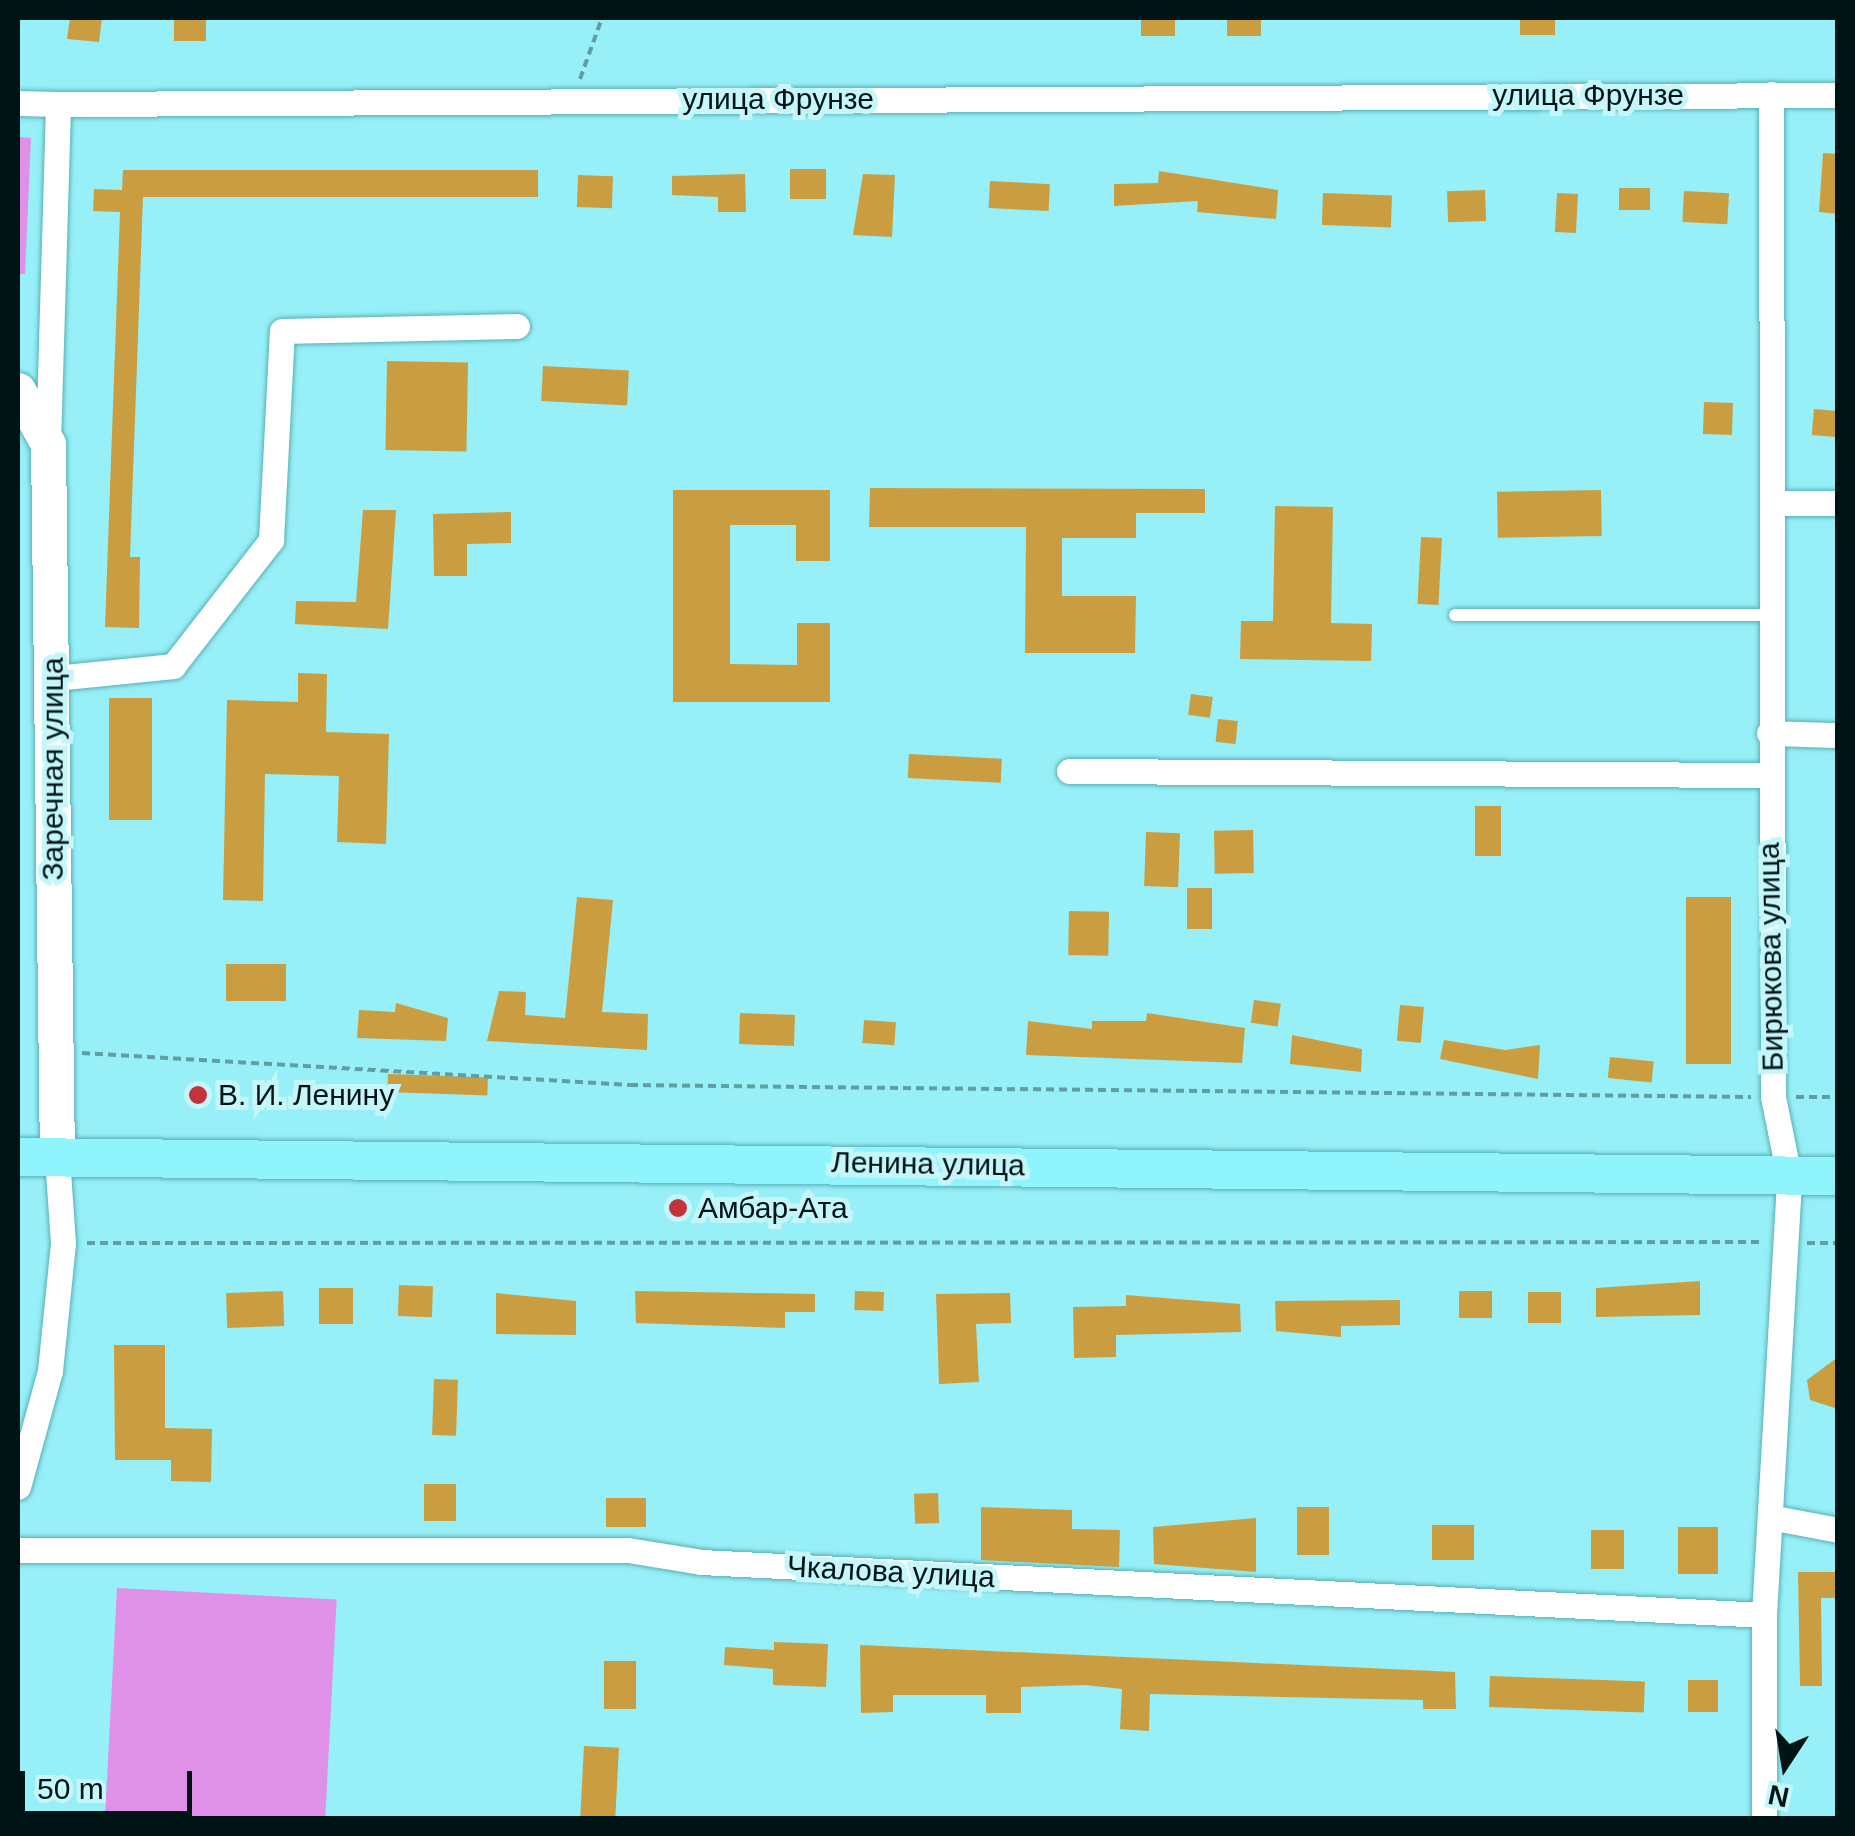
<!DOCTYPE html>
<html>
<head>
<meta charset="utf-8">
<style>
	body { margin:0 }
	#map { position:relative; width:1855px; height:1836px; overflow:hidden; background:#97eff7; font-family:Arial,sans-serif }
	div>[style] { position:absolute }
	.green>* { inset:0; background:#df91e8; transform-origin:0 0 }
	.building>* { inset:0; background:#ca9e40; transform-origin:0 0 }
	.path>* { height:4px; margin-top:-2px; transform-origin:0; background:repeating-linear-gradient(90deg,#5f9ea3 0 8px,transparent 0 13px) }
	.roads { filter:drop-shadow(0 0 2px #57afb7) drop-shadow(0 0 2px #57afb7) }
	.lane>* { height:12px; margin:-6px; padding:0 6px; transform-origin:6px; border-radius:6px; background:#fff }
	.street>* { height:25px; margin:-12.5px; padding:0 12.5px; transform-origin:12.5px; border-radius:12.5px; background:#fff }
	.secondary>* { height:35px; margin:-17.5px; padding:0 17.5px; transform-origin:17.5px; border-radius:17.5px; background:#fff }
	.primary>* { height:38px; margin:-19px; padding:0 19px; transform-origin:19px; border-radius:19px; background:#8ff4fc }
	.dots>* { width:28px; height:28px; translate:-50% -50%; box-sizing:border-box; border:5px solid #c4f6fa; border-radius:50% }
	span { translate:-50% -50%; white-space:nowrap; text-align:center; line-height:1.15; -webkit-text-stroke:10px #c4f6fa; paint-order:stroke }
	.street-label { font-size:30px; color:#001315 }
	.poi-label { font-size:30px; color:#001315 }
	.left { translate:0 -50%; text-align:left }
	.frame { position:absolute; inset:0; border:20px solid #001315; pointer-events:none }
	.north { position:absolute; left:1735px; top:1716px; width:100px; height:100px; -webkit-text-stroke:8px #c4f6fa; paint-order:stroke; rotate:192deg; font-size:28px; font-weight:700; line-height:40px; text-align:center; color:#001315 }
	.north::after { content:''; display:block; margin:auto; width:35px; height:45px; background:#001315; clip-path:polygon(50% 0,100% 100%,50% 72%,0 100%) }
	.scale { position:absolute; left:20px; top:1771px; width:172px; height:45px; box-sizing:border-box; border:5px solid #001315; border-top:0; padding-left:12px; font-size:30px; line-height:35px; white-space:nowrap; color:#001315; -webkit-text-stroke:8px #c4f6fa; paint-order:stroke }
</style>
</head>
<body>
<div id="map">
	<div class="green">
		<i style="clip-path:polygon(18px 137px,31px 138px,25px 274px,18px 274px)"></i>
		<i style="left:117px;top:1588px;width:220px;height:231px;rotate:3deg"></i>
	</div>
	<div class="building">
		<i style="clip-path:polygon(70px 18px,102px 18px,99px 42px,67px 39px)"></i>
		<i style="left:174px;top:18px;width:32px;height:23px"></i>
		<i style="left:1141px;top:18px;width:34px;height:18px"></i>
		<i style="left:1227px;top:18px;width:34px;height:18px"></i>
		<i style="left:1520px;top:18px;width:35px;height:17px"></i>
		<i style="clip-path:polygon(1823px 153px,1838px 154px,1838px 214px,1819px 212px)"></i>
		<i style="left:790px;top:169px;width:36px;height:30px"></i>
		<i style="clip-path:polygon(123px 170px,538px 170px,538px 197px,143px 197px,130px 557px,140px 557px,139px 628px,105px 627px,120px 212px,93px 211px,94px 189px,122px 190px)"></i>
		<i style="clip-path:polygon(1159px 171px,1278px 190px,1276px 219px,1197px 212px,1198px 201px,1114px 206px,1114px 184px,1158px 183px)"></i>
		<i style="clip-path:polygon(745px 174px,746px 212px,718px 212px,718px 197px,672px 195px,672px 176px)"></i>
		<i style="clip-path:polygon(863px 174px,895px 175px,892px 237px,853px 235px)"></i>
		<i style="left:578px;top:175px;width:35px;height:32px;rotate:2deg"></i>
		<i style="left:990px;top:181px;width:60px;height:27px;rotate:3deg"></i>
		<i style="left:1619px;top:188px;width:31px;height:22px"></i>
		<i style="left:1485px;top:190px;width:31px;height:38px;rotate:88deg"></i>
		<i style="left:1684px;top:191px;width:45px;height:31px;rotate:3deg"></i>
		<i style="left:1323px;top:193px;width:69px;height:32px;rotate:2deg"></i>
		<i style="left:1557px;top:193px;width:21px;height:39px;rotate:3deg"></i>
		<i style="left:387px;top:361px;width:81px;height:89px;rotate:1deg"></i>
		<i style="left:543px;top:366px;width:86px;height:35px;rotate:3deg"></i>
		<i style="left:1704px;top:402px;width:29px;height:32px;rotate:2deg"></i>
		<i style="left:1814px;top:409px;width:24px;height:26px;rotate:5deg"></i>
		<i style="clip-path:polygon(870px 488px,1205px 489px,1205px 513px,1136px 513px,1136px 538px,1062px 538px,1062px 596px,1136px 596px,1135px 653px,1025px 653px,1026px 527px,869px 527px)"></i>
		<i style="clip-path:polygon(673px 490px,830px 490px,830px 561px,796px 561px,796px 525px,730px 525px,730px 664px,797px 665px,797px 623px,830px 623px,830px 702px,673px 702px)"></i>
		<i style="left:1601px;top:490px;width:46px;height:104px;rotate:89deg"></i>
		<i style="clip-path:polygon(1275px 506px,1333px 507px,1331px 623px,1372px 624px,1371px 661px,1240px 659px,1241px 621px,1273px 621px)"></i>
		<i style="clip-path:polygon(363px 510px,396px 510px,388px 629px,295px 624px,296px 601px,356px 602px)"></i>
		<i style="clip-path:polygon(511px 512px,511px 543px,467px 544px,467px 576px,434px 576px,433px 514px)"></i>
		<i style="left:1421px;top:537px;width:21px;height:67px;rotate:3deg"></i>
		<i style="clip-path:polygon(298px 673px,327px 674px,326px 732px,389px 734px,386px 844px,337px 842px,339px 776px,265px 774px,263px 901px,223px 900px,227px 700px,298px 702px)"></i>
		<i style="left:1191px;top:694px;width:22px;height:21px;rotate:8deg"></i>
		<i style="left:109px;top:698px;width:43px;height:122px"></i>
		<i style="left:1218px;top:719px;width:20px;height:23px;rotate:6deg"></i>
		<i style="left:909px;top:754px;width:93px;height:24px;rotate:3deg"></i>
		<i style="left:1475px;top:806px;width:26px;height:50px"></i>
		<i style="left:1253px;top:830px;width:43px;height:39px;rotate:89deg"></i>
		<i style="left:1146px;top:832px;width:34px;height:54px;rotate:2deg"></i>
		<i style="left:1187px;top:888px;width:25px;height:41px"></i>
		<i style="clip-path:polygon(577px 897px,613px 900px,602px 1012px,648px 1014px,647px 1050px,487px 1041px,499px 991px,526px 992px,525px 1015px,565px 1018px)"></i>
		<i style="left:1686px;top:897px;width:45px;height:167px"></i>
		<i style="left:1069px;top:911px;width:40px;height:44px;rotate:1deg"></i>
		<i style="left:226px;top:964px;width:60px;height:37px"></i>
		<i style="left:1254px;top:1000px;width:27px;height:23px;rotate:8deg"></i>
		<i style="clip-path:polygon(396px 1003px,448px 1018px,446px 1041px,357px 1038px,359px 1010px,395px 1012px)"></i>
		<i style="left:1400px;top:1005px;width:24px;height:36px;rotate:5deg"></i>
		<i style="clip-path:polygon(1147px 1013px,1245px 1028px,1242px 1063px,1026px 1055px,1028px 1021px,1092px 1029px,1092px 1021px,1146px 1021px)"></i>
		<i style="left:795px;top:1015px;width:31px;height:55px;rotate:92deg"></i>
		<i style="left:864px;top:1020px;width:32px;height:23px;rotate:4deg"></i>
		<i style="clip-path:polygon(1292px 1035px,1362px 1049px,1361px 1072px,1290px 1064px)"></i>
		<i style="clip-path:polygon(1444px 1040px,1505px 1050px,1540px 1045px,1538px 1079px,1440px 1059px)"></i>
		<i style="left:1610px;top:1057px;width:44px;height:21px;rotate:6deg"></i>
		<i style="left:388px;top:1074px;width:100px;height:18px;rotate:2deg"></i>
		<i style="clip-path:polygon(1700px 1281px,1700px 1315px,1596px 1317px,1596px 1288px)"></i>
		<i style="left:399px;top:1285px;width:34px;height:31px;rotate:2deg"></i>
		<i style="left:319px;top:1288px;width:34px;height:36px"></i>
		<i style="left:283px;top:1291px;width:35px;height:57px;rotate:88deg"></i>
		<i style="clip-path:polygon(635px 1291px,815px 1294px,815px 1312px,785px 1312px,785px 1328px,636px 1323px)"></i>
		<i style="left:855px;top:1291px;width:29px;height:19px;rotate:2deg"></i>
		<i style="left:1459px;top:1291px;width:33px;height:27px"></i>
		<i style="left:1528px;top:1292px;width:33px;height:31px"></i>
		<i style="clip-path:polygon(496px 1293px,576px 1301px,576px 1335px,496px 1334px)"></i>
		<i style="clip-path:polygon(1010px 1293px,1011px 1323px,976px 1324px,979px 1382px,939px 1384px,936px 1294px)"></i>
		<i style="clip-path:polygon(1126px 1295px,1240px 1304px,1241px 1332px,1116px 1335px,1116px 1357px,1074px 1358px,1073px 1307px,1126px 1306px)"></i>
		<i style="clip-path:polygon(1400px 1300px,1400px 1325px,1341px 1326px,1341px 1337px,1276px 1331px,1275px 1301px)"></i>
		<i style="clip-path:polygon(114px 1345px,165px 1345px,165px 1428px,212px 1429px,211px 1482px,171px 1481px,171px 1460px,115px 1460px)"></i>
		<i style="clip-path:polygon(1838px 1357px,1838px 1409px,1810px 1400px,1807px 1380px)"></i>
		<i style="left:434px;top:1379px;width:24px;height:56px;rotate:2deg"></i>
		<i style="left:424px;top:1484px;width:32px;height:37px"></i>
		<i style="left:938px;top:1493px;width:30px;height:24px;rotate:88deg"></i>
		<i style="left:606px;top:1498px;width:40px;height:29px"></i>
		<i style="clip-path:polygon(981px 1507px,1072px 1510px,1072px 1529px,1120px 1530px,1119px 1567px,981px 1560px)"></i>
		<i style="left:1297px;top:1507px;width:32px;height:48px"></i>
		<i style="clip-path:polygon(1256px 1518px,1256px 1572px,1154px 1564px,1153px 1527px)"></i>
		<i style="left:1474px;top:1525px;width:35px;height:42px;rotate:90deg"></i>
		<i style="left:1678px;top:1527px;width:40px;height:47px"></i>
		<i style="left:1591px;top:1530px;width:33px;height:39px"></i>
		<i style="clip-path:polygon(1798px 1572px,1838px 1572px,1838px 1598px,1821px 1598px,1822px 1686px,1800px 1686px)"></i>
		<i style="clip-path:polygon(774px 1642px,828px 1644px,826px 1687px,773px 1685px,773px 1669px,724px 1665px,725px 1647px,774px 1650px)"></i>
		<i style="clip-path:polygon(860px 1645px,1455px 1672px,1456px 1709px,1423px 1709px,1423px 1700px,1150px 1694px,1149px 1731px,1120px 1729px,1122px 1689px,1085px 1685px,1021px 1687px,1021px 1713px,986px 1713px,986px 1695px,893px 1695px,893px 1712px,861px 1713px)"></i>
		<i style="left:604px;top:1661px;width:32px;height:48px"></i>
		<i style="left:1490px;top:1676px;width:155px;height:31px;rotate:2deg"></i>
		<i style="left:1718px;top:1680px;width:32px;height:30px;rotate:90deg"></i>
		<i style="left:584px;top:1746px;width:35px;height:72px;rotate:3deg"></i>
	</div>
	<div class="path">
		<i style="left:580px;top:79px;width:65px;rotate:-70.2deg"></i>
		<i style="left:82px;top:1053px;width:549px;rotate:3.34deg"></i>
		<i style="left:630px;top:1085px;width:1121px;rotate:0.61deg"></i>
		<i style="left:1796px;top:1097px;width:42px"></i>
		<i style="left:87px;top:1243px;width:1676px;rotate:-0.03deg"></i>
		<i style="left:1807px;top:1243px;width:31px"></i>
	</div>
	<div class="roads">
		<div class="lane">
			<i style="left:1455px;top:615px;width:317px"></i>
		</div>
		<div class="street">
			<i style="left:18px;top:103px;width:40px;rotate:1.4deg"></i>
			<i style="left:48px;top:444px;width:340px;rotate:-88.3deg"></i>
			<i style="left:58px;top:104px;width:1780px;rotate:-0.29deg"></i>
			<i style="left:1775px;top:503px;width:63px"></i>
			<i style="left:55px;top:678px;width:119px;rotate:-5.8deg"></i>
			<i style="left:173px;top:666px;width:160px;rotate:-52.1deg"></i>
			<i style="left:271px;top:540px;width:209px;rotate:-87deg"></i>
			<i style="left:282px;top:331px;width:235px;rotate:-1.2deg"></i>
			<i style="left:1769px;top:733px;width:69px;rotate:1.7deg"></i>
			<i style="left:1069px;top:771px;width:700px;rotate:0.33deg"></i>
			<i style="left:18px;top:1487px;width:120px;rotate:-74.6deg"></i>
			<i style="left:50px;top:1371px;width:129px;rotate:-84.2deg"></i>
			<i style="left:63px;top:1243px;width:86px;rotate:-94deg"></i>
			<i style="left:1770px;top:1517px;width:69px;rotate:10.8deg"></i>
			<i style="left:18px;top:1550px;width:610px"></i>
			<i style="left:628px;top:1550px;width:74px;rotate:9.3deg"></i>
			<i style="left:701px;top:1562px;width:1064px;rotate:2.85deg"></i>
			<i style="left:1764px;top:1818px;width:203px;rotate:-90deg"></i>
			<i style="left:1764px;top:1615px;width:440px;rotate:-86.7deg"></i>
			<i style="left:1789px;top:1176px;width:81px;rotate:-101.4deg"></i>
			<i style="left:1773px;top:1097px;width:1003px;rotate:-90.11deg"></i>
		</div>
		<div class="secondary">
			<i style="left:18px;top:390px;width:62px;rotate:60.9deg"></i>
			<i style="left:48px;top:444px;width:713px;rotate:89.28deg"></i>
		</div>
		<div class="primary">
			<i style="left:18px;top:1157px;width:1820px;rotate:0.6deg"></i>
		</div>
	</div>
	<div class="dots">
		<i style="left:198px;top:1095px;background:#c3343a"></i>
		<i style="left:678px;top:1208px;background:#c3343a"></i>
	</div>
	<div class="street-label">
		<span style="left:1588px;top:95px">улица Фрунзе</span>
		<span style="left:778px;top:99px">улица Фрунзе</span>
		<span style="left:53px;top:769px;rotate:-90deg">Заречная улица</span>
		<span style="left:1771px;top:957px;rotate:-91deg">Бирюкова улица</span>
		<span style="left:928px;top:1164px;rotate:1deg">Ленина улица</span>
		<span style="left:891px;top:1572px;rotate:3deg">Чкалова улица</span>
	</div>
	<div class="poi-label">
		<span class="left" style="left:218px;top:1095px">В. И. Ленину</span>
		<span class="left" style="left:698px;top:1208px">Амбар-Ата</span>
	</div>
	<div class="frame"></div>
	<div class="north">N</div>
	<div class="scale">50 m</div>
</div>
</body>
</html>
